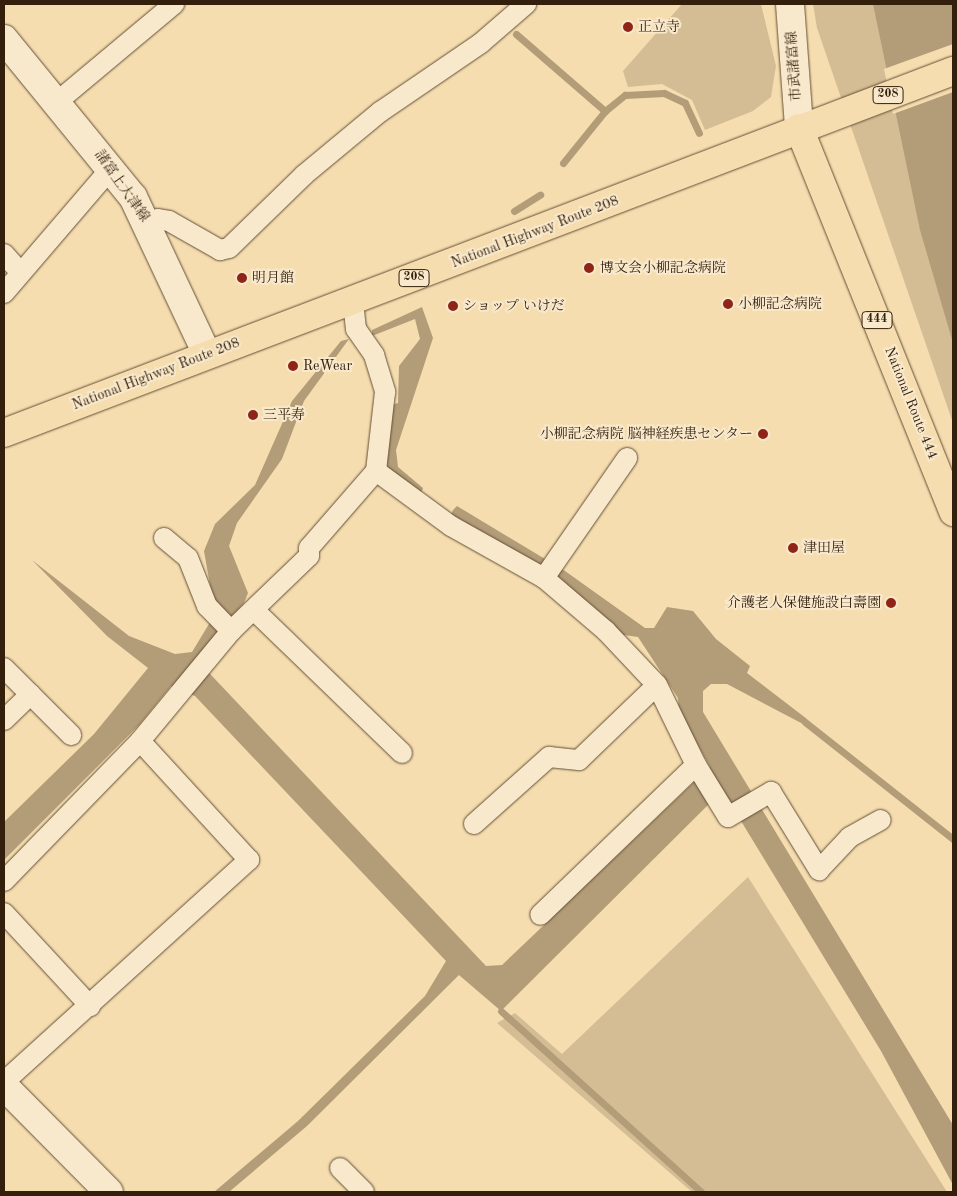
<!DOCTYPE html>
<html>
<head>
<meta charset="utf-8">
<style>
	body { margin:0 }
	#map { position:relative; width:957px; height:1196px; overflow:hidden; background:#f5ddb0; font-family:"Old Standard TT","Noto Serif JP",serif }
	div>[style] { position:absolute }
	.green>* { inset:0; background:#d4bd94 }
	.water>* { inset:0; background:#b39c78 }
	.pier>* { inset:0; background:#f5ddb0 }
	.stream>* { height:7px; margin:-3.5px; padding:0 3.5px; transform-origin:3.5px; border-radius:3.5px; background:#b39c78 }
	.roads { filter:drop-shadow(0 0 1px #644e35) drop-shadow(0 0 1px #644e35) }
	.street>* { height:20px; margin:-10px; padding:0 10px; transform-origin:10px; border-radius:10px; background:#f8e9cc }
	.secondary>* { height:28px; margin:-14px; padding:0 14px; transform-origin:14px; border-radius:14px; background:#f8e9cc }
	.highway>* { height:28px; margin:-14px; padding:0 14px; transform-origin:14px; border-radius:14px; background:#f5ddb0 }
	.dots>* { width:14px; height:14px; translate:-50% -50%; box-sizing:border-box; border:2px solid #f8e9cc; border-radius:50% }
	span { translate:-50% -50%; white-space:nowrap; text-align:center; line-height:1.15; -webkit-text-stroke:4px #f8e9cc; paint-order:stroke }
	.shield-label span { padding:1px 4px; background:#f8e9cc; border:1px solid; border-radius:4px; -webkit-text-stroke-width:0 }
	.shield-label { font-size:12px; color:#341e0c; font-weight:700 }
	.poi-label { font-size:14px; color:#341e0c }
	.left { translate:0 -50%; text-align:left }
	.right { translate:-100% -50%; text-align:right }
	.street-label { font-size:14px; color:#341e0c }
	.frame { position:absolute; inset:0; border:5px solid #341e0c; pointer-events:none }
</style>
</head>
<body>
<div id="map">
	<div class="green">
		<i style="clip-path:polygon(682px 4px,761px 4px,776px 66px,771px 97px,753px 111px,705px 130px,692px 100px,662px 84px,628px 87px,623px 71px)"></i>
		<i style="clip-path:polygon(813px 4px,899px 4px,953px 291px,953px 423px,817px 28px)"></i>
		<i style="clip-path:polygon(748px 877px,947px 1192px,692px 1192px,497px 1023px,515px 1013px,562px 1054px)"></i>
	</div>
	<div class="water">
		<i style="clip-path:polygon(873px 4px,953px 4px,953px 343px,920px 230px)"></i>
		<i style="clip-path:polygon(422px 307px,433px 338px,396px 450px,398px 467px,423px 488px,420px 497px,388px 468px,385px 450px,388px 406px,398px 403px,399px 366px,420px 339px,415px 319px,372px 336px,372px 330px)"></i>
		<i style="clip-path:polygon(349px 339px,304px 401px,282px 459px,237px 523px,229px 546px,248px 593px,244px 603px,196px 659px,486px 966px,502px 965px,710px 767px,679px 712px,678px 698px,638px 637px,617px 634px,451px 515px,453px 510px,457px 506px,565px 571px,645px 628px,654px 628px,667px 607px,693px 611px,716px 639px,750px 666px,747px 673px,807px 719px,803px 724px,727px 684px,711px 684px,703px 691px,703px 712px,953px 1125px,953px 1185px,881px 1051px,730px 803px,710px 803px,501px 1011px,459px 975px,307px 1126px,229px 1192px,214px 1192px,298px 1121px,425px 996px,446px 961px,195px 696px,171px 686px,139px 725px,4px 860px,4px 822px,94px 734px,148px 668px,107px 636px,32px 560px,129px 636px,175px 654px,192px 652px,215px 614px,204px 551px,215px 524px,255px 485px,292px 401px,341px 341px)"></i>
	</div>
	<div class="pier">
		<i style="clip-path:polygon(953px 44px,953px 92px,893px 114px,884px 69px)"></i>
	</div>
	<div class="stream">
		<i style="left:516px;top:34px;width:118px;rotate:40.9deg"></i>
		<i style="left:563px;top:163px;width:67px;rotate:-51.1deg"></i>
		<i style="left:605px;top:111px;width:26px;rotate:-39deg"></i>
		<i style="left:625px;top:95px;width:39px;rotate:-3deg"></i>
		<i style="left:664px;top:93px;width:23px;rotate:25deg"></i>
		<i style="left:685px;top:103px;width:33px;rotate:65deg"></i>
		<i style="left:514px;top:211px;width:31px;rotate:-32deg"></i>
		<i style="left:805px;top:722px;width:189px;rotate:38.3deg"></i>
		<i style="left:501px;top:1011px;width:270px;rotate:42.1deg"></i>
	</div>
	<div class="roads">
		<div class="street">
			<i style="left:57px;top:102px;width:153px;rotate:-39.9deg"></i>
			<i style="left:149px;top:224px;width:10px;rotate:-29deg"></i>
			<i style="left:158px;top:219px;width:11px;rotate:10deg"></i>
			<i style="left:169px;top:221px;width:59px;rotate:29.6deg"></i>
			<i style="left:220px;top:250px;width:9px;rotate:-13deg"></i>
			<i style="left:229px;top:248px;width:105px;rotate:-44.2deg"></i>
			<i style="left:304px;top:175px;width:99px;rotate:-39.7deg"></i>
			<i style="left:380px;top:112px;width:122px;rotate:-34.3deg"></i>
			<i style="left:481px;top:43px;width:60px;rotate:-40.9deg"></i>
			<i style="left:4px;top:254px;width:25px;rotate:48deg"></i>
			<i style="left:4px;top:293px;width:166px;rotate:-49.4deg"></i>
			<i style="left:353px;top:301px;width:28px;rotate:84deg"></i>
			<i style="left:356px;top:329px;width:32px;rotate:55deg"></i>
			<i style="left:374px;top:355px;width:39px;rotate:73deg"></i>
			<i style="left:385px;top:392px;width:80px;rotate:96.5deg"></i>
			<i style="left:376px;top:471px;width:93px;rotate:36.3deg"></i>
			<i style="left:451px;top:526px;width:107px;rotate:29.2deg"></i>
			<i style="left:544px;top:578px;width:82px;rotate:40.5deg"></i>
			<i style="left:606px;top:631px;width:74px;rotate:46.6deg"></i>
			<i style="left:657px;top:685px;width:89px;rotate:64deg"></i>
			<i style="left:696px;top:765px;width:216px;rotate:136.1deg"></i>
			<i style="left:164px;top:538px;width:31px;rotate:40deg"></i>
			<i style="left:188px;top:558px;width:52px;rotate:68.4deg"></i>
			<i style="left:207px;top:606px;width:35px;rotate:46deg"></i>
			<i style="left:544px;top:578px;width:146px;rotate:-55.3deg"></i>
			<i style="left:256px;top:612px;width:203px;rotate:44deg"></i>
			<i style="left:4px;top:668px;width:95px;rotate:45deg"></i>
			<i style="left:4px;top:720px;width:37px;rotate:-44deg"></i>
			<i style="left:696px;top:765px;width:61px;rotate:58.4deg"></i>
			<i style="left:728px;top:817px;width:50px;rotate:-30.2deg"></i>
			<i style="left:771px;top:792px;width:92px;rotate:58.4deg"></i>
			<i style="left:819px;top:870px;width:45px;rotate:-46.8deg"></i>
			<i style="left:850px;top:837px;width:35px;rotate:-29deg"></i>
			<i style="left:474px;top:824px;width:101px;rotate:-41.8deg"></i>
			<i style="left:549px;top:757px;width:30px;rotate:6deg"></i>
			<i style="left:579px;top:760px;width:108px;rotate:-43.9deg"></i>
			<i style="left:4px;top:881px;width:195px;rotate:-45.8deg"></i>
			<i style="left:140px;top:741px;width:143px;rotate:-50.4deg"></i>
			<i style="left:231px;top:631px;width:108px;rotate:-43.9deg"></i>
			<i style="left:309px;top:556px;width:8px;rotate:-90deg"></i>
			<i style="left:309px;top:548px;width:102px;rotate:-49deg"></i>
			<i style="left:4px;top:913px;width:127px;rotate:47.2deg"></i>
			<i style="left:4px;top:1082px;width:331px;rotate:-42.2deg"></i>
			<i style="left:249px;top:860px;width:161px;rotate:-132.5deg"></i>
			<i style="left:340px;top:1168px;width:34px;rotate:45deg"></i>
		</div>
		<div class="secondary">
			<i style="left:790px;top:4px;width:124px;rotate:85.8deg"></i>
			<i style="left:4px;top:39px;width:204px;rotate:50.8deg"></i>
			<i style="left:133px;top:197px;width:174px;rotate:64.8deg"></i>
			<i style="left:4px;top:1086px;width:149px;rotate:45.3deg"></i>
		</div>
		<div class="highway">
			<i style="left:799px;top:128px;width:414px;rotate:68.1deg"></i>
			<i style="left:4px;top:433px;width:1016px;rotate:-20.88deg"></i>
		</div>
	</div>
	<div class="dots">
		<i style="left:628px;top:27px;background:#8f2418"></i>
		<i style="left:589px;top:268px;background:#8f2418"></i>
		<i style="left:242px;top:278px;background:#8f2418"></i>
		<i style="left:728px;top:304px;background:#8f2418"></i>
		<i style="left:453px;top:306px;background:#8f2418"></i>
		<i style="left:293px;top:366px;background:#8f2418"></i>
		<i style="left:253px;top:415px;background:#8f2418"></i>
		<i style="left:763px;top:434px;background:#8f2418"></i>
		<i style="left:793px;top:548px;background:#8f2418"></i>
		<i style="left:891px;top:603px;background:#8f2418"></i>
	</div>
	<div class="shield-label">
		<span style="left:888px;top:95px">208</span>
		<span style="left:414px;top:278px">208</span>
		<span style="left:877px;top:320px">444</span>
	</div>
	<div class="poi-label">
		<span class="left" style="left:638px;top:27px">正立寺</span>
		<span class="left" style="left:600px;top:268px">博文会小柳記念病院</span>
		<span class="left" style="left:252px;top:278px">明月館</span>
		<span class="left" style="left:738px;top:304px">小柳記念病院</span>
		<span class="left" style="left:463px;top:306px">ショップ いけだ</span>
		<span class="left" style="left:303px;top:366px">ReWear</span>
		<span class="left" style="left:263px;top:415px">三平寿</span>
		<span class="right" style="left:753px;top:434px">小柳記念病院 脳神経疾患センター</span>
		<span class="left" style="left:803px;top:548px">津田屋</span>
		<span class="right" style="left:881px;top:603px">介護老人保健施設白壽園</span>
	</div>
	<div class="street-label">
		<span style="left:794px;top:66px;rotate:-94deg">市武諸富線</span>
		<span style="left:122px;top:186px;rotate:55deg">諸富上大津線</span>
		<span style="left:535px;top:232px;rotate:-21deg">National Highway Route 208</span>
		<span style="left:156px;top:374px;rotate:-21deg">National Highway Route 208</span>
		<span style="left:911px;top:403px;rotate:68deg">National Route 444</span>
	</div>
	<div class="frame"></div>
</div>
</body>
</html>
